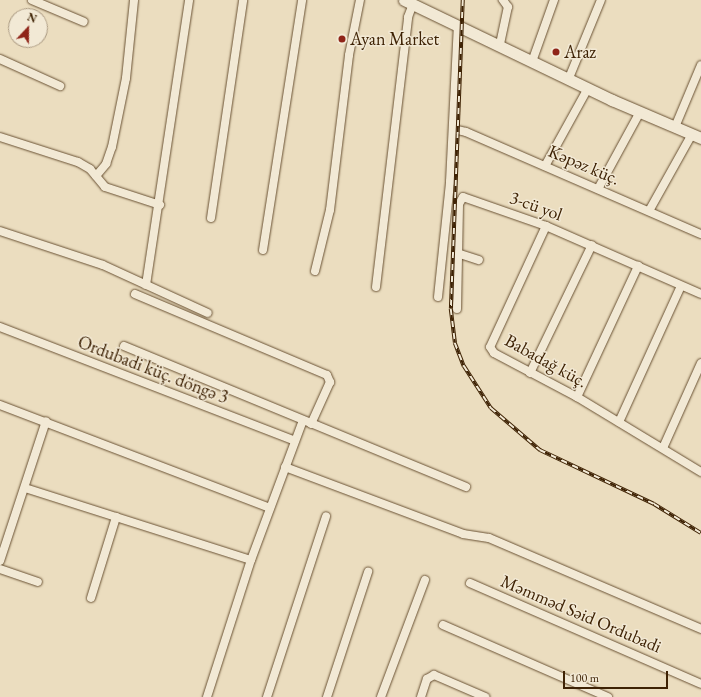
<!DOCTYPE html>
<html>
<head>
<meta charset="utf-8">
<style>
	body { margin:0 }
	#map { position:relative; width:701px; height:697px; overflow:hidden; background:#ebddbf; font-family:"EB Garamond",serif }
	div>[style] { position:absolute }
	.roads { filter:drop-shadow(0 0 1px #695133) drop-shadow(0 0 1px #695133) }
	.street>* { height:8px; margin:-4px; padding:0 4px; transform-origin:4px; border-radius:4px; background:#f2e9d5 }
	.secondary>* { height:11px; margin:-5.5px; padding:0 5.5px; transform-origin:5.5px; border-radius:5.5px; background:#f2e9d5 }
	.rail>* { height:3.5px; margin-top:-1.75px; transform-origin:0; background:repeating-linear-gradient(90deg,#f2e9d5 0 6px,#3e2204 0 12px); box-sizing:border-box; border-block:1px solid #3e2204 }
	.dots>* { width:11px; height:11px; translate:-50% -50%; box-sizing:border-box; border:2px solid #f2e9d5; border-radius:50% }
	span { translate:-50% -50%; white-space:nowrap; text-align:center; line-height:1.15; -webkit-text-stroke:3px #f2e9d5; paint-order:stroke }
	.poi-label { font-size:18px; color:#3e2204 }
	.left { translate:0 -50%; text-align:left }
	.street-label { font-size:18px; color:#3e2204 }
	.north { position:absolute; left:8px; top:8px; width:40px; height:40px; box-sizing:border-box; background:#f2e9d5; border:1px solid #aa9981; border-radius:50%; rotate:22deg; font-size:11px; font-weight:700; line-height:16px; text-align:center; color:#3e2204 }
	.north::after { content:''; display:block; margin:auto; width:14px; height:18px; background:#8f2418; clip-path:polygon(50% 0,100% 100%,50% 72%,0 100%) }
	.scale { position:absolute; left:563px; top:671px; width:105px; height:18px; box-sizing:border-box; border:2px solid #3e2204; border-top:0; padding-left:5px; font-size:12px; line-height:14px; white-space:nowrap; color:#3e2204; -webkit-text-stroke:3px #f2e9d5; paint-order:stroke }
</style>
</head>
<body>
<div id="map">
	<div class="roads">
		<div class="street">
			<i style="left:32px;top:0;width:56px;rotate:22.9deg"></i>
			<i style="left:500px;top:44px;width:38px;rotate:-78deg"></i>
			<i style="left:508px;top:7px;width:9px;rotate:-126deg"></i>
			<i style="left:0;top:59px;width:66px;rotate:24.2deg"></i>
			<i style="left:533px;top:59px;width:63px;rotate:-70.4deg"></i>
			<i style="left:569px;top:78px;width:84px;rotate:-67.7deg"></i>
			<i style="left:675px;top:127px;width:67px;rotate:-67.2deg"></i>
			<i style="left:453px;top:129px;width:13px;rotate:13deg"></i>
			<i style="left:466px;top:132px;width:256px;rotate:23.5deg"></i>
			<i style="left:0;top:137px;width:82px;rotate:17.8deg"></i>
			<i style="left:78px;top:162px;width:14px;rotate:30deg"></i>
			<i style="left:90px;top:169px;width:23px;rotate:50deg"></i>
			<i style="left:105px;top:187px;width:58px;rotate:18.1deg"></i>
			<i style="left:545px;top:166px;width:89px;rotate:-61.1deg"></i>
			<i style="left:96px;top:176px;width:16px;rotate:-50deg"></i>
			<i style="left:106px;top:164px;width:18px;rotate:-71deg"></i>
			<i style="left:112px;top:147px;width:70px;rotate:-78.5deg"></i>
			<i style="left:126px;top:78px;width:78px;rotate:-84.1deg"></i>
			<i style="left:598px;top:189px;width:88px;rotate:-61.4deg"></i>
			<i style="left:649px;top:211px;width:88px;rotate:-60.8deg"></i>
			<i style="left:211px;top:218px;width:220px;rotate:-81.6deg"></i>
			<i style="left:546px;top:226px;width:133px;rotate:114.8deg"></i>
			<i style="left:490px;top:347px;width:7px;rotate:56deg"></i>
			<i style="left:494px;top:353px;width:94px;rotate:27.9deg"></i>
			<i style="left:577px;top:397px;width:145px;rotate:31.2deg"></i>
			<i style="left:0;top:231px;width:108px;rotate:18.3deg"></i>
			<i style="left:103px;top:265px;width:115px;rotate:24.6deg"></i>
			<i style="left:263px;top:250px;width:253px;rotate:-81.1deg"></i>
			<i style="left:457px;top:253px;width:23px;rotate:18deg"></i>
			<i style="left:315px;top:271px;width:63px;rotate:-76.2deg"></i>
			<i style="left:330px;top:210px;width:156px;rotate:-83deg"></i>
			<i style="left:349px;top:55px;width:56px;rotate:-78.7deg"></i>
			<i style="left:146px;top:285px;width:288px;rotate:-81.4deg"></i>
			<i style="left:376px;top:287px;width:272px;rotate:-83.2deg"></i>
			<i style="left:408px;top:17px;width:14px;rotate:-69deg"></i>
			<i style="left:135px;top:294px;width:208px;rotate:22.9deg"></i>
			<i style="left:327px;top:375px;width:8px;rotate:67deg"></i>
			<i style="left:330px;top:382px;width:46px;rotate:114.3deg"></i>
			<i style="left:438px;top:297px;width:116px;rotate:-84deg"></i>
			<i style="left:450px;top:182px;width:157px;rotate:-87.1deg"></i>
			<i style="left:457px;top:309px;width:105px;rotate:-88.9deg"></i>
			<i style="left:459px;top:204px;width:8px;rotate:-60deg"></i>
			<i style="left:463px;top:197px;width:88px;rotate:19.3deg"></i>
			<i style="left:546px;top:226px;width:169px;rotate:23.7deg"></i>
			<i style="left:0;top:327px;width:316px;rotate:21.1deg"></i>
			<i style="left:124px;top:346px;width:370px;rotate:22.4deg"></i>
			<i style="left:530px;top:373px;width:142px;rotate:-64.2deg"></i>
			<i style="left:577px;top:397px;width:145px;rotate:-65deg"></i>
			<i style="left:0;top:405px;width:289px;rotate:20.9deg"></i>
			<i style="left:619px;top:422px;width:149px;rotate:-65.5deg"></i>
			<i style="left:663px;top:448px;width:93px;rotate:-65.9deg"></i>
			<i style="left:285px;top:467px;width:190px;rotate:20.6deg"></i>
			<i style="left:463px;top:534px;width:26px;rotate:9deg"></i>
			<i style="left:489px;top:538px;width:231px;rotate:23.2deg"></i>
			<i style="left:25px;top:488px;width:237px;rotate:17.7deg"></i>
			<i style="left:0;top:561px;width:147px;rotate:-71.8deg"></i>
			<i style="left:0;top:569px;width:40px;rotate:18.9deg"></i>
			<i style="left:470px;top:583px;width:252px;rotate:23.6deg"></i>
			<i style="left:91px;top:598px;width:85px;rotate:-72.8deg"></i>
			<i style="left:443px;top:625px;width:180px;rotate:23.6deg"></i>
			<i style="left:207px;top:697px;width:144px;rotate:-72.2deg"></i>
			<i style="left:251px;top:560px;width:149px;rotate:-69.6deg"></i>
			<i style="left:267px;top:697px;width:190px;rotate:-71.9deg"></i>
			<i style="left:327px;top:697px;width:132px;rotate:-71.8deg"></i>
			<i style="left:381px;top:697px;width:125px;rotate:-69.4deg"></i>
			<i style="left:421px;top:697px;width:19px;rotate:-72deg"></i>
			<i style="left:427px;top:679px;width:8px;rotate:-30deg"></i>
			<i style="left:434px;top:675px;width:56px;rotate:23.3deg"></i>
		</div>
		<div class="secondary">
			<i style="left:404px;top:0;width:231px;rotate:25.7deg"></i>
			<i style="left:612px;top:100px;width:97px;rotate:23.1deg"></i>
		</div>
	</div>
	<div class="rail">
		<i style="left:463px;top:0;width:309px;rotate:92.2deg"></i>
		<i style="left:451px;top:309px;width:34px;rotate:83deg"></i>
		<i style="left:455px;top:343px;width:25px;rotate:69deg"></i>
		<i style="left:464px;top:366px;width:50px;rotate:57.3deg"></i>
		<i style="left:491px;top:408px;width:65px;rotate:40.6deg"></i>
		<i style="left:540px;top:450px;width:126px;rotate:25.3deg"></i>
		<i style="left:654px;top:504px;width:55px;rotate:31.7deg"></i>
	</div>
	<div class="dots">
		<i style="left:342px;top:39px;background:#8f2418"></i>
		<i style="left:556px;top:52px;background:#8f2418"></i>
	</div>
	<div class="poi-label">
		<span class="left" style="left:350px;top:39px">Ayan Market</span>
		<span class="left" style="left:564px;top:52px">Araz</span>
	</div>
	<div class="street-label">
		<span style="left:584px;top:165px;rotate:23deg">Kəpəz küç.</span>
		<span style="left:536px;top:206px;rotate:20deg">3-cü yol</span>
		<span style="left:546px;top:361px;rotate:29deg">Babadağ küç.</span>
		<span style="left:153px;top:370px;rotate:21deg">Ordubadi küç. döngə 3</span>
		<span style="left:581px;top:614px;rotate:23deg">Məmməd Səid Ordubadi</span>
	</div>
	<div class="north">N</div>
	<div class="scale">100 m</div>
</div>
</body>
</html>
